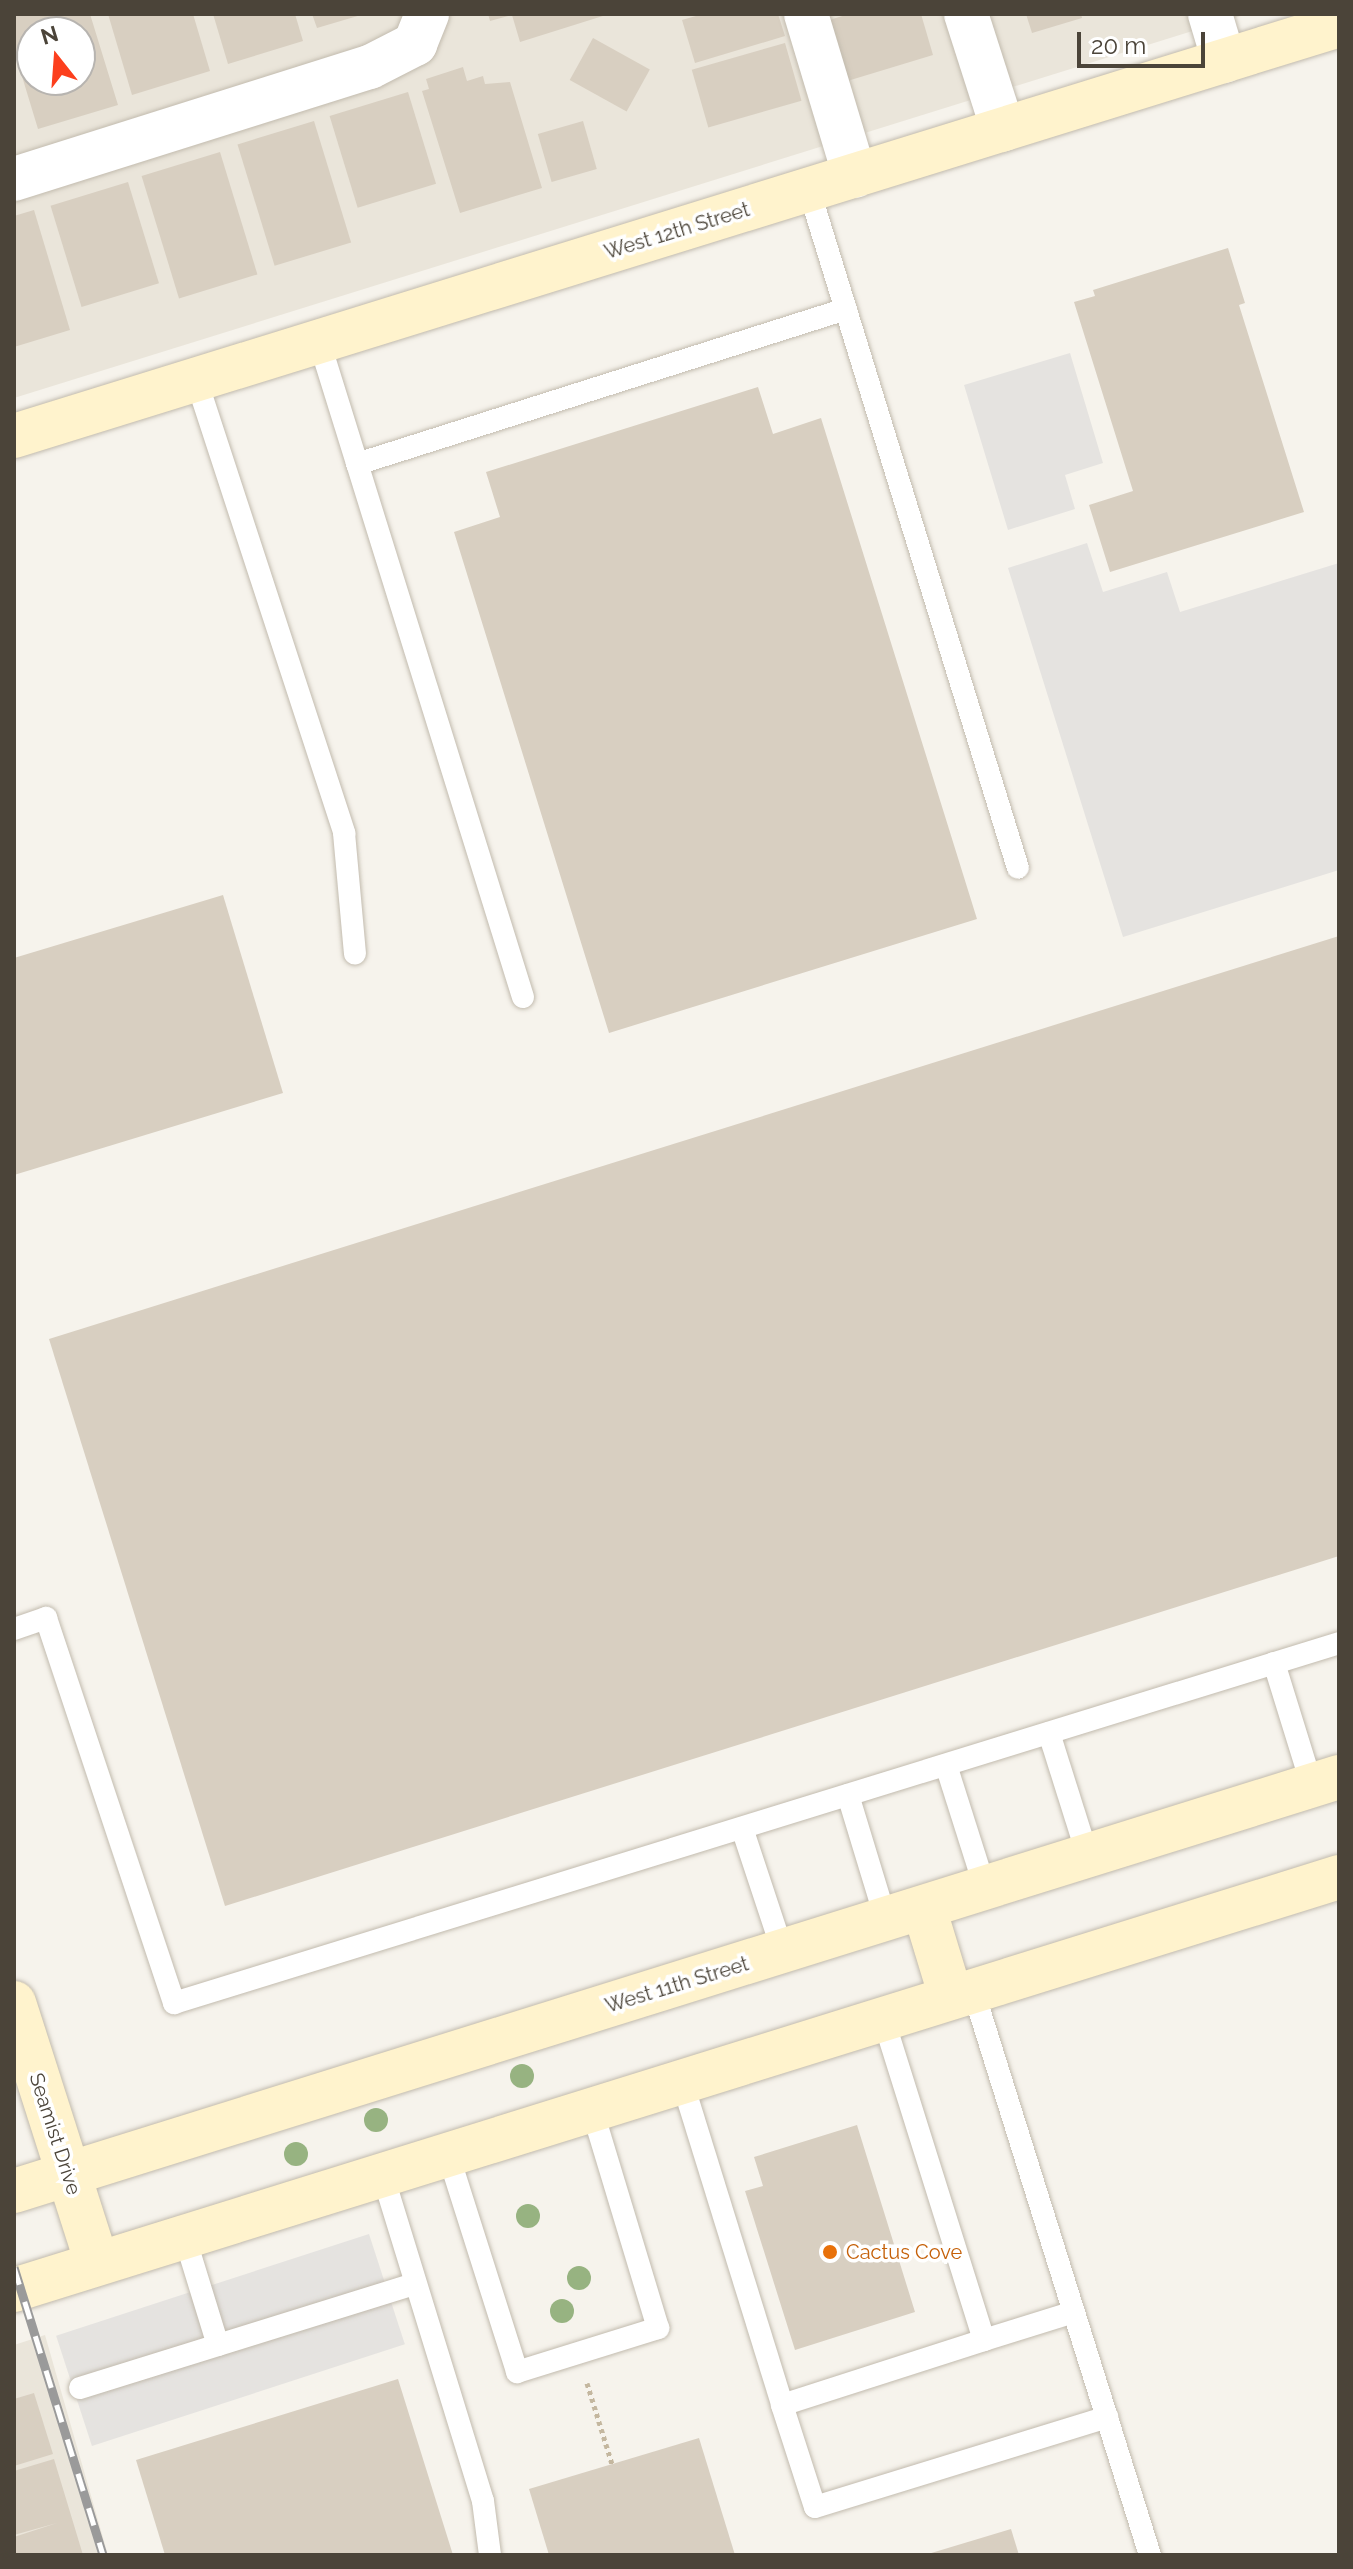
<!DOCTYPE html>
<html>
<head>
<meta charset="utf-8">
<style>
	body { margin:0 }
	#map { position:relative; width:1353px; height:2569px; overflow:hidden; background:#f6f3ec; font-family:Raleway,sans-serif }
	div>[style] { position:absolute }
	.residential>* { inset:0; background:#eae5da }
	.parking>* { inset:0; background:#e5e3e0; transform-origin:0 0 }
	.building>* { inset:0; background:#d8cfc1; transform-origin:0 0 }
	.path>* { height:5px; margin-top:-2.5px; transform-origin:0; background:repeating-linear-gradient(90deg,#c4b79f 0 4px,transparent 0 8px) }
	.roads { filter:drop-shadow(0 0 2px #c2bbae) drop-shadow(0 0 2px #c2bbae) }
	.lane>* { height:22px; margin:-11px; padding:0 11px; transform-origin:11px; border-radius:11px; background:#fff }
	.street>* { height:44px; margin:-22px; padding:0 22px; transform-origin:22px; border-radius:22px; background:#fff }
	.secondary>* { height:44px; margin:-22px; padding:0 22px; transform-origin:22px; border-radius:22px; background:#fff3cd }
	.rail>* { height:9px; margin-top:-4.5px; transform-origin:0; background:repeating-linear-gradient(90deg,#fff 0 18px,#9a9a9a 0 36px); box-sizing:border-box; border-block:2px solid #9a9a9a }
	.trees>* { width:24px; height:24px; margin:-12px; border-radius:50%; background:#97b381 }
	.dots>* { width:22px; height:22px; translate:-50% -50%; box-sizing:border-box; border:4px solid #fff; border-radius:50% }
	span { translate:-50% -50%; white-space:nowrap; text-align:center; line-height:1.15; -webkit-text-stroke:7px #fff; paint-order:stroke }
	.street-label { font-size:20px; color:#4b4439 }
	.food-label { font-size:20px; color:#c56008 }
	.left { translate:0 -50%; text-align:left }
	.frame { position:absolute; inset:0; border:16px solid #4b4439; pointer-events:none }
	.north { position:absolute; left:16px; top:16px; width:80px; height:80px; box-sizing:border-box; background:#fff; border:2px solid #b7b4b0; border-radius:50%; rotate:343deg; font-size:22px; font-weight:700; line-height:32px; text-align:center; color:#4b4439 }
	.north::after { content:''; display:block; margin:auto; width:28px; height:36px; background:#fc3f1d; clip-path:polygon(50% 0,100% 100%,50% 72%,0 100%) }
	.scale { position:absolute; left:1077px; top:32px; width:128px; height:36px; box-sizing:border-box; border:4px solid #4b4439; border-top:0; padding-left:10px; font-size:24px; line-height:28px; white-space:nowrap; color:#4b4439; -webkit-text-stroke:6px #fff; paint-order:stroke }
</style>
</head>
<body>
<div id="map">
	<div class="residential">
		<i style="clip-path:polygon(evenodd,14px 14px,1247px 14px,14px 398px,14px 14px,32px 32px,80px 32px,80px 80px,32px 80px,32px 32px)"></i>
		<i style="clip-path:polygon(45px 2335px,108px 2555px,14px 2555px,14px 2345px)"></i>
	</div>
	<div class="parking">
		<i style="clip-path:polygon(1070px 353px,1103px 463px,1065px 475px,1075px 509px,1008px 530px,964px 385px)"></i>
		<i style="clip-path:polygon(1087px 543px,1103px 592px,1167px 572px,1180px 612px,1339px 563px,1339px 870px,1123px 937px,1008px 568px)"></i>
		<i style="left:369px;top:2234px;width:116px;height:329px;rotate:72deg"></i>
	</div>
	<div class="building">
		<i style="clip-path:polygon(evenodd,14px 14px,90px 14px,118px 105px,38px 129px,14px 50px,14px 14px,32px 32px,80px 32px,80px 80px,32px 80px,32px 32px)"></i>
		<i style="clip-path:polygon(108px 14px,193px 14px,210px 71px,132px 95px)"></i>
		<i style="clip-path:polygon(213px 14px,295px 14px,303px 41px,228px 64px)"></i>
		<i style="clip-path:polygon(312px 14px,361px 14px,361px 15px,317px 28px)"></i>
		<i style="clip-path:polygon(488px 14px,606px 14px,606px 15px,520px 42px,512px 15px,490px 21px)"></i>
		<i style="clip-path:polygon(703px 14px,778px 14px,785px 36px,695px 63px,682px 20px)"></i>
		<i style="clip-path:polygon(849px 14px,921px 14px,933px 55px,844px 82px,826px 21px)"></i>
		<i style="clip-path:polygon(1026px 14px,1081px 14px,1082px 18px,1032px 33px)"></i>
		<i style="left:593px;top:38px;width:65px;height:48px;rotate:29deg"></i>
		<i style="left:785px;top:43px;width:60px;height:97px;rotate:74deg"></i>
		<i style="clip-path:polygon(463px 67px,467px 81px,483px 76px,485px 84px,510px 82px,542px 188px,460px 213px,422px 91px,429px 89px,426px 79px)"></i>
		<i style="left:408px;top:92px;width:96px;height:82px;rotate:73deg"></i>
		<i style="left:314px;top:121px;width:127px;height:80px;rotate:73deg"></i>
		<i style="left:583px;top:121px;width:50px;height:47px;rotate:74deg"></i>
		<i style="left:220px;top:152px;width:128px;height:82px;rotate:73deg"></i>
		<i style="left:128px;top:182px;width:106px;height:81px;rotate:73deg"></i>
		<i style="clip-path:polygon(34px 210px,70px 330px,14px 347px,14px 216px)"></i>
		<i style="clip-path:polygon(1228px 248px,1245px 303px,1239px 305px,1304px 512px,1110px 572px,1089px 505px,1133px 491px,1074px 302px,1095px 296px,1093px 290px)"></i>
		<i style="clip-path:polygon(758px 387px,773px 434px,821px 418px,977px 919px,609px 1033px,454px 532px,500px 517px,486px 472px)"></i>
		<i style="clip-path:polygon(223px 895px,283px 1093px,14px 1175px,14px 958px)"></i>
		<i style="clip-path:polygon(1339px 936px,1339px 1556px,225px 1906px,49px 1339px)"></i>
		<i style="clip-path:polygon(857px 2125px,915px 2312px,795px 2350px,745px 2191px,763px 2186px,754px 2157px)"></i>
		<i style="clip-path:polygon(398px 2379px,453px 2555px,165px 2555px,136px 2460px)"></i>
		<i style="clip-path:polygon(34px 2393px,53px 2454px,14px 2466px,14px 2399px)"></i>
		<i style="clip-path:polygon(699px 2438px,735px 2555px,549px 2555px,529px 2489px)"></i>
		<i style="clip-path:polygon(54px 2459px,83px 2555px,14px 2555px,14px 2537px,57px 2523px,14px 2535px,14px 2471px)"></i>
		<i style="clip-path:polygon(1011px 2529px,1019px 2555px,928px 2555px,928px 2554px)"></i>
	</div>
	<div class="path">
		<i style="left:587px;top:2383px;width:85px;rotate:72.8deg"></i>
	</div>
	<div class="roads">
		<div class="lane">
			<i style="left:809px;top:190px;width:709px;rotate:72.87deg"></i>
			<i style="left:319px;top:341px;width:687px;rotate:72.73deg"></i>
			<i style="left:196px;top:379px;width:478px;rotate:71.9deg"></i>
			<i style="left:344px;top:833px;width:121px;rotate:84.8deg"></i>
			<i style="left:357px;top:464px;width:513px;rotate:-17.59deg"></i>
			<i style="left:14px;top:1629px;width:34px;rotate:-19deg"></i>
			<i style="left:46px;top:1618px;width:406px;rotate:71.6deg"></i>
			<i style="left:174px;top:2003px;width:1219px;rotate:-17.17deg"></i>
			<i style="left:1274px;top:1663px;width:129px;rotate:72.8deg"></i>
			<i style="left:1049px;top:1733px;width:130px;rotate:72.5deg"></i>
			<i style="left:946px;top:1765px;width:129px;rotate:72.4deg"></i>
			<i style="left:848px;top:1795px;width:131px;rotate:73.1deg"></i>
			<i style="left:742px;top:1828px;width:131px;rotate:71.7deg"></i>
			<i style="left:973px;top:1990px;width:592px;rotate:72.61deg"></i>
			<i style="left:682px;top:2081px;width:339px;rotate:72.8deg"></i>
			<i style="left:782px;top:2405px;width:212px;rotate:-17.8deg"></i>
			<i style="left:984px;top:2340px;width:337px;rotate:-107.4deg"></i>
			<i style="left:448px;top:2154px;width:229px;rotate:72.4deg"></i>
			<i style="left:517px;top:2372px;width:148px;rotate:-17.3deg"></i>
			<i style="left:658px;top:2328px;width:228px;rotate:-106.8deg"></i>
			<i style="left:383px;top:2176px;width:340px;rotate:72.9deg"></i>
			<i style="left:483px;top:2501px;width:54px;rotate:82.6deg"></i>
			<i style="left:185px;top:2238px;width:112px;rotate:72.9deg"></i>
			<i style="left:984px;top:2340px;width:94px;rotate:-17.3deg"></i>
			<i style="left:80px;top:2388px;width:350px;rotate:-17.3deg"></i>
			<i style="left:782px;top:2405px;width:107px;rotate:72.1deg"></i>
			<i style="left:815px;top:2507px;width:306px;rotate:-17.1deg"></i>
		</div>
		<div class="street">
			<i style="left:806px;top:14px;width:169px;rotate:73.2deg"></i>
			<i style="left:966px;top:14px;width:121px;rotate:72.2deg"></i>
			<i style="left:1210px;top:14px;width:49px;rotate:73.4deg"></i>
			<i style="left:14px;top:179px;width:373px;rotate:-17.5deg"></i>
			<i style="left:370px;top:67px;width:51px;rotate:-27.1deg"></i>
			<i style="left:415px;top:44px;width:32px;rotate:-68deg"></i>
		</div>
		<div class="secondary">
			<i style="left:14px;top:436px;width:1387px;rotate:-17.23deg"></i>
			<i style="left:924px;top:1908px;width:93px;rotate:73.1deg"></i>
			<i style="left:14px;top:2003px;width:273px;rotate:72.3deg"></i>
			<i style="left:14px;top:2191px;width:1388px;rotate:-17.35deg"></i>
			<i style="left:14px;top:2290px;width:1388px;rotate:-17.31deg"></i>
		</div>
	</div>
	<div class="rail">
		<i style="left:14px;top:2267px;width:301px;rotate:72.8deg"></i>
	</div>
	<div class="trees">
		<i style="left:522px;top:2076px"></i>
		<i style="left:376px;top:2120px"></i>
		<i style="left:296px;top:2154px"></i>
		<i style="left:528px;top:2216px"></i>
		<i style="left:579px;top:2278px"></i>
		<i style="left:562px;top:2311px"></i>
	</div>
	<div class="dots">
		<i style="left:830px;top:2252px;background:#e8710a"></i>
	</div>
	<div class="street-label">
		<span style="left:677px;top:231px;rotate:-17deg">West 12th Street</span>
		<span style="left:677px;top:1985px;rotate:-17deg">West 11th Street</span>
		<span style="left:55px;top:2134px;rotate:72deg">Seamist Drive</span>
	</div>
	<div class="food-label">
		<span class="left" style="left:846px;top:2252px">Cactus Cove</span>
	</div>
	<div class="frame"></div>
	<div class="north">N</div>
	<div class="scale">20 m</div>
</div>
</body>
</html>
